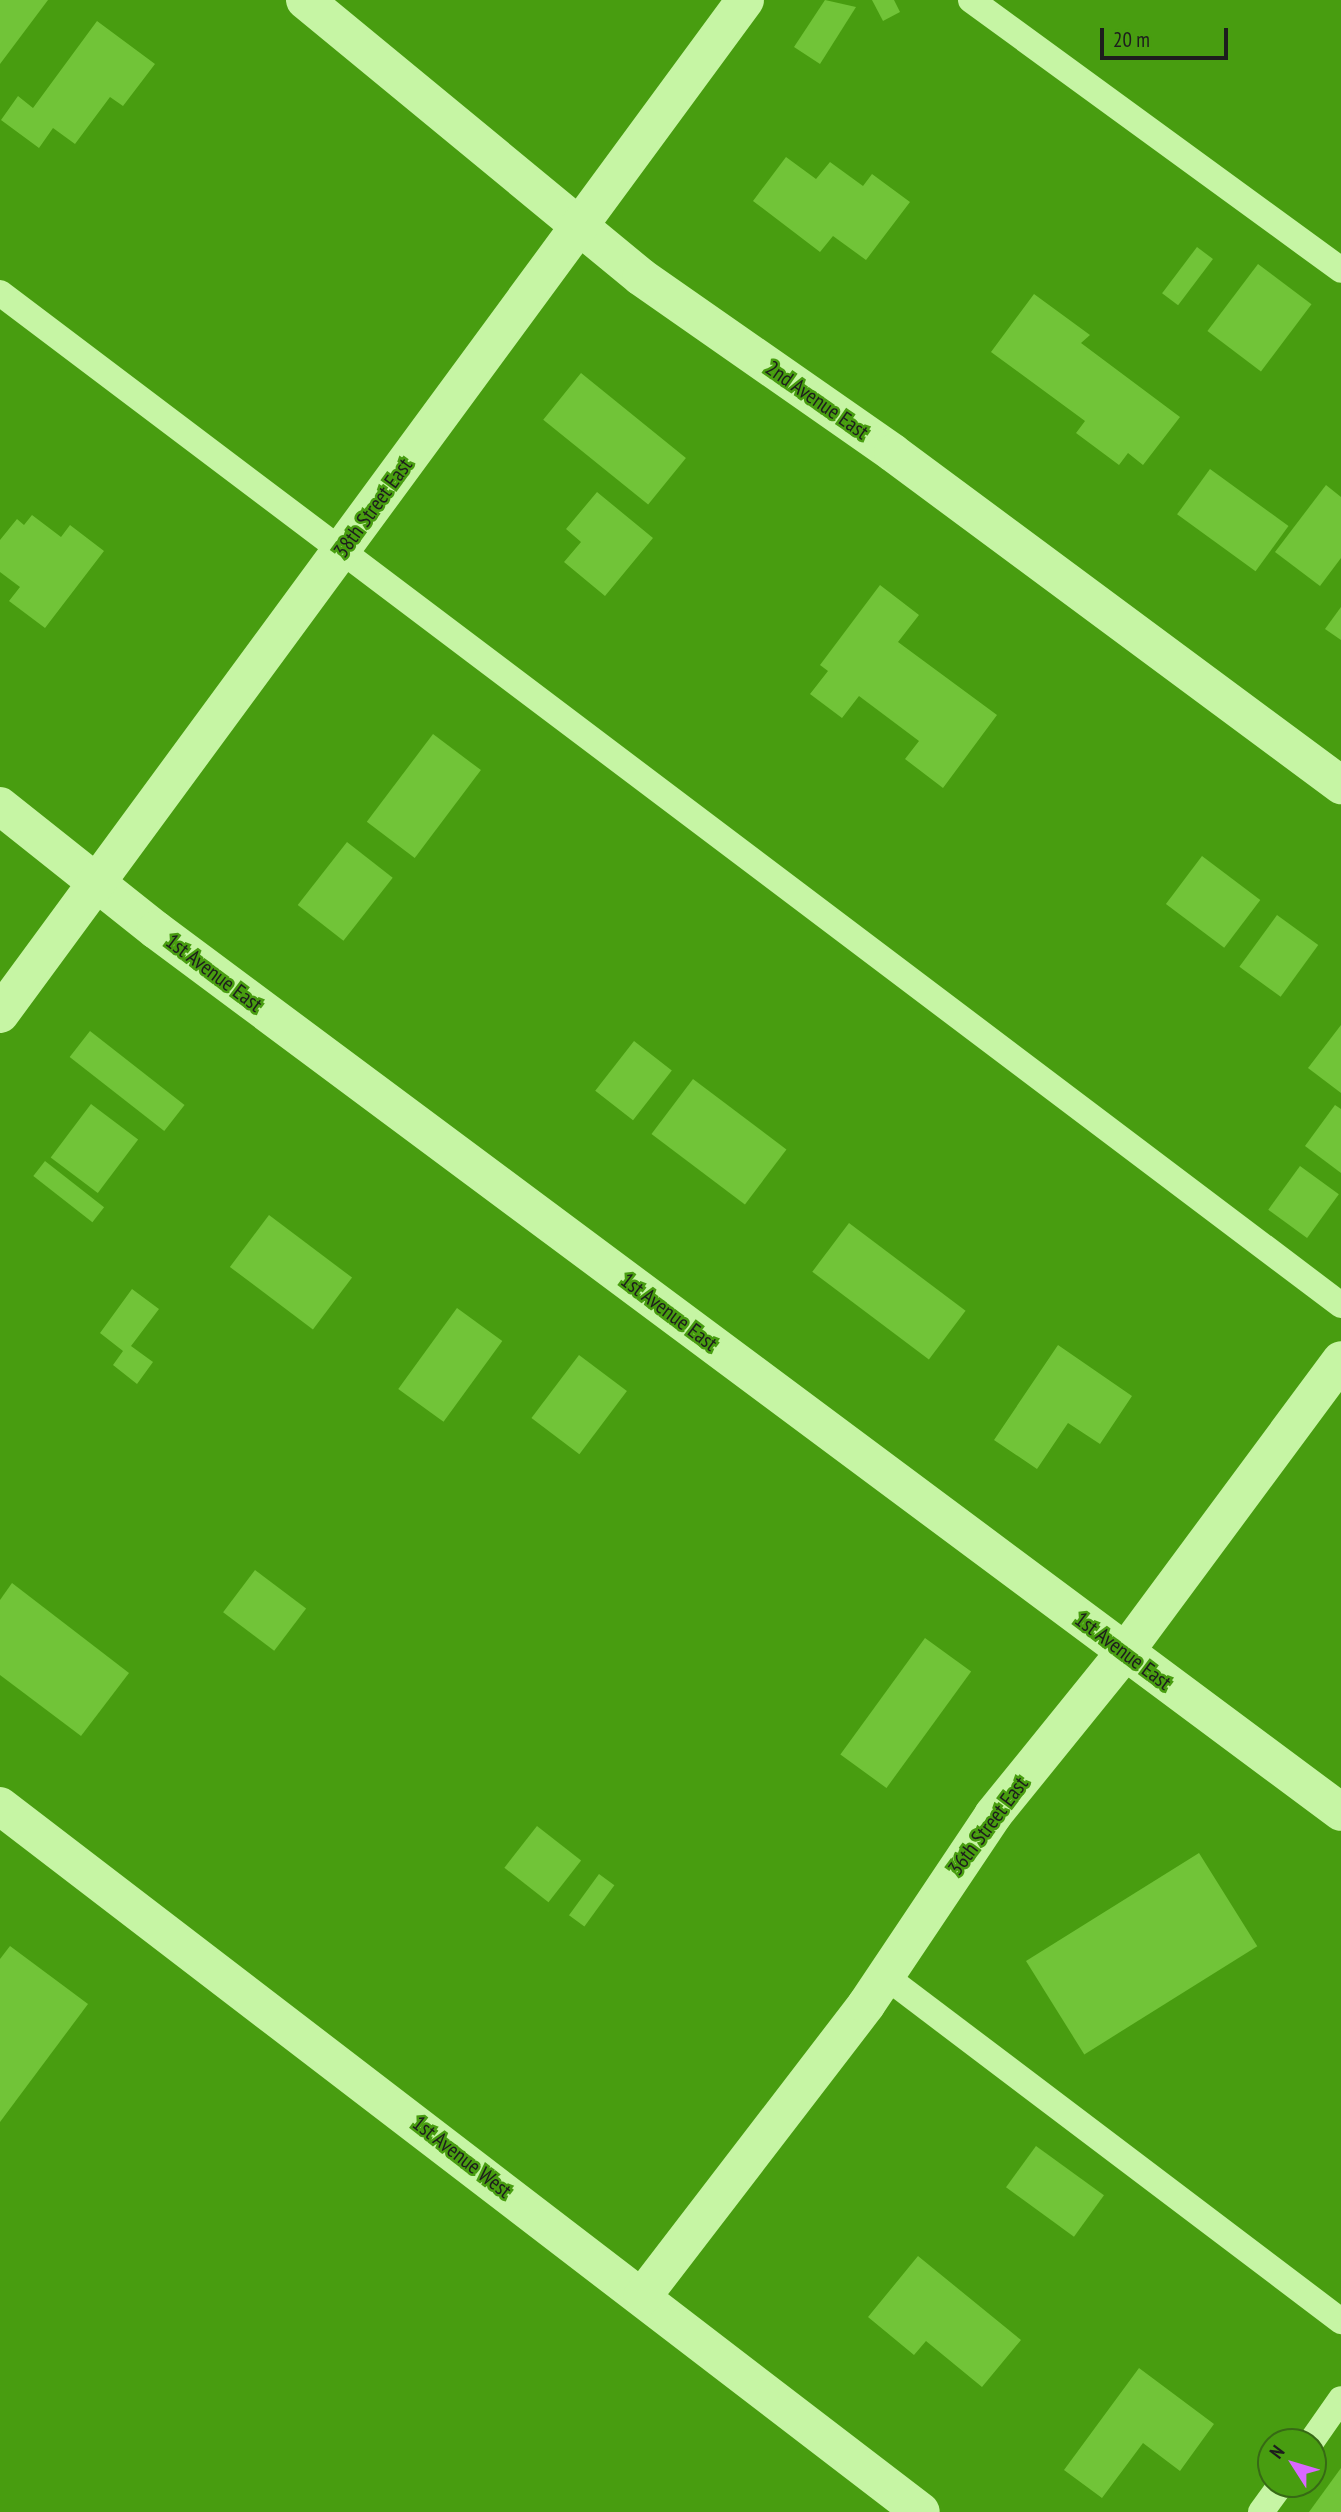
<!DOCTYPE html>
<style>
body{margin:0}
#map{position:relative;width:1341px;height:2512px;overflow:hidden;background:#489d10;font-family:"PT Sans Narrow",sans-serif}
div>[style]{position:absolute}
.building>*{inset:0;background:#71c438;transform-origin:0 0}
.service>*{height:26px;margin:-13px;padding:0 13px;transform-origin:13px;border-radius:13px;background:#c6f5a4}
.minor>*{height:38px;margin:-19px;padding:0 19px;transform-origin:19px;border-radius:19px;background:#c6f5a4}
span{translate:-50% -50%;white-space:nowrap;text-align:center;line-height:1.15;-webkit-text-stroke:5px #489d10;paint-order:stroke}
.street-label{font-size:21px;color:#1d1d1d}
.north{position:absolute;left:1257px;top:2428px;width:70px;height:70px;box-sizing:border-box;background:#489d10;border:2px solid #376a15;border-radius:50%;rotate:307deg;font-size:19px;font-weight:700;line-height:28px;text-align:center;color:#1d1d1d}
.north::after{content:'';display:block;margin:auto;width:24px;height:32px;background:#d968ff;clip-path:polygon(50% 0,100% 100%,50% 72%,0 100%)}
.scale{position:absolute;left:1100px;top:28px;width:128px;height:32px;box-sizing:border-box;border:4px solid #1d1d1d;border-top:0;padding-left:9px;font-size:21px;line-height:24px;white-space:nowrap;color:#1d1d1d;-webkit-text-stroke:5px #489d10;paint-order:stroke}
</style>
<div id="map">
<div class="building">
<i style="clip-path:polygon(0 0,48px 0,0 64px)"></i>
<i style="clip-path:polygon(825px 0,856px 7px,820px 64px,794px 47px)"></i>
<i style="clip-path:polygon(872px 0,894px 0,900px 12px,883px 21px)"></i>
<i style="clip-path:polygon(97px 21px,155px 64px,123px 106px,110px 97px,75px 144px,53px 128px,39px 148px,1px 120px,18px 96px,33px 108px)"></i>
<i style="clip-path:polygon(786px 157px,816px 179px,830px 162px,863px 186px,872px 174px,910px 202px,866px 260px,833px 236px,820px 252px,753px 201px)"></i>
<i style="left:1197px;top:247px;width:20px;height:58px;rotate:37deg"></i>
<i style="left:1258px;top:264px;width:67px;height:84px;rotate:37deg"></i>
<i style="clip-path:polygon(1034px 294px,1090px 335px,1081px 343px,1180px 417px,1143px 465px,1128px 453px,1119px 465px,1076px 433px,1085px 421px,991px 352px)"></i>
<i style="left:581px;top:373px;width:135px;height:60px;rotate:39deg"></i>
<i style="left:1210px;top:469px;width:97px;height:56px;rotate:36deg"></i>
<i style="clip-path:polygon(1326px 485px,1341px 497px,1341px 558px,1320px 586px,1275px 552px)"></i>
<i style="clip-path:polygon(597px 492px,653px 538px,605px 596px,564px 562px,581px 542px,566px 529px)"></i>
<i style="clip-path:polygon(32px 515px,61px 537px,70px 525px,104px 551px,45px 628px,9px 601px,20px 587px,0 572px,0 540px,17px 519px,24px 525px)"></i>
<i style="clip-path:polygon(880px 585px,919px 615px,898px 642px,997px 715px,943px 788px,905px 759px,919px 741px,859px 696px,842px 718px,810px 694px,828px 671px,820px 665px)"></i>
<i style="clip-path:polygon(1341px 607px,1341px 640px,1325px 629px)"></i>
<i style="left:433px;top:734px;width:60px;height:110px;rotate:37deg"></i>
<i style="left:347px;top:842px;width:58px;height:80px;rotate:38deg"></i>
<i style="left:1202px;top:856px;width:73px;height:60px;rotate:37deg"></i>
<i style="left:1277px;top:915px;width:51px;height:64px;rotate:36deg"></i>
<i style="clip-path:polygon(1341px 1025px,1341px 1093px,1308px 1068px)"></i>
<i style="left:90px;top:1031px;width:120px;height:33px;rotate:38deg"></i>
<i style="left:634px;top:1041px;width:48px;height:63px;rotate:38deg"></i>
<i style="left:693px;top:1079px;width:117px;height:69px;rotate:37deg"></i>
<i style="left:91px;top:1104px;width:59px;height:67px;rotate:37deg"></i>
<i style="clip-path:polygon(1335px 1105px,1341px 1109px,1341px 1173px,1305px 1146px)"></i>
<i style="left:45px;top:1161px;width:75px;height:19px;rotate:38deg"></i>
<i style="left:1300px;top:1166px;width:48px;height:54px;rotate:36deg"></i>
<i style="left:269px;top:1215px;width:104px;height:65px;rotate:37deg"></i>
<i style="left:849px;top:1223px;width:146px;height:61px;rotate:37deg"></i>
<i style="clip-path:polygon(132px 1289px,159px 1309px,131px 1346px,153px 1362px,137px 1384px,113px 1365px,123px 1351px,100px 1333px)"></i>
<i style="left:457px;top:1308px;width:56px;height:100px;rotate:36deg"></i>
<i style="clip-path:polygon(1058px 1345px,1132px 1396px,1100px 1444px,1068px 1423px,1037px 1469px,994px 1440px)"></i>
<i style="left:579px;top:1355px;width:60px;height:79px;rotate:37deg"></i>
<i style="left:255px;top:1570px;width:64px;height:53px;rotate:37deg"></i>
<i style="clip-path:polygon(12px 1583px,129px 1673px,81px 1736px,0 1675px,0 1600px)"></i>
<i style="left:925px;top:1638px;width:57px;height:144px;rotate:36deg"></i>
<i style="left:537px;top:1826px;width:56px;height:53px;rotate:38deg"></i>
<i style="left:1199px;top:1853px;width:110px;height:204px;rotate:58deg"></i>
<i style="left:599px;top:1874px;width:19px;height:51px;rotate:36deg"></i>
<i style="clip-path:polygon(10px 1946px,88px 2004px,0 2122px,0 1959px)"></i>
<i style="left:1036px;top:2146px;width:84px;height:51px;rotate:36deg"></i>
<i style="clip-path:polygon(918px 2256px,1021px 2340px,982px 2387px,926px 2341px,914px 2355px,868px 2317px)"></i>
<i style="clip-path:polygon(1139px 2368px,1214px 2424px,1180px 2471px,1143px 2443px,1102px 2498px,1064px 2470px)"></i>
<i style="clip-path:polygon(1341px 2468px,1341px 2512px,1309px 2512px)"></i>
</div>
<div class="service">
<i style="left:971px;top:0;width:458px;rotate:36.1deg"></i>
<i style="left:0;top:293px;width:1680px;rotate:37.04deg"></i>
<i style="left:885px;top:1976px;width:572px;rotate:37.11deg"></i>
<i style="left:1311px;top:2442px;width:52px;rotate:-55.1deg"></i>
<i style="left:1261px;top:2512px;width:34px;rotate:-54deg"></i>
</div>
<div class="minor">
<i style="left:305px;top:0;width:435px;rotate:39.5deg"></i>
<i style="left:641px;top:277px;width:307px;rotate:34.9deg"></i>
<i style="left:893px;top:453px;width:558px;rotate:36.54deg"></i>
<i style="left:0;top:806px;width:199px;rotate:38.5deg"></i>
<i style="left:156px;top:930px;width:1477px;rotate:36.66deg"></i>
<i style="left:0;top:1014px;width:1258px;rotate:-53.69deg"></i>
<i style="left:0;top:1806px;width:1160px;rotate:37.47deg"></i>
<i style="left:642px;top:2297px;width:368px;rotate:-52.5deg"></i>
<i style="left:866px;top:2005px;width:229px;rotate:-56.2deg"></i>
<i style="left:993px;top:1815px;width:210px;rotate:-51deg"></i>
<i style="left:1125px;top:1652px;width:363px;rotate:-53.5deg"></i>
</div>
<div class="street-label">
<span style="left:817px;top:400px;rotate:35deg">2nd Avenue East</span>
<span style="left:373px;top:508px;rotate:-54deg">38th Street East</span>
<span style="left:214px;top:973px;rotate:37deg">1st Avenue East</span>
<span style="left:669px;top:1312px;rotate:37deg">1st Avenue East</span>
<span style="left:1123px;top:1651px;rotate:37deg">1st Avenue East</span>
<span style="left:988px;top:1826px;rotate:-53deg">36th Street East</span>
<span style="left:462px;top:2157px;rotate:38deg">1st Avenue West</span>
</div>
<div class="north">N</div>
<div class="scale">20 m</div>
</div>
